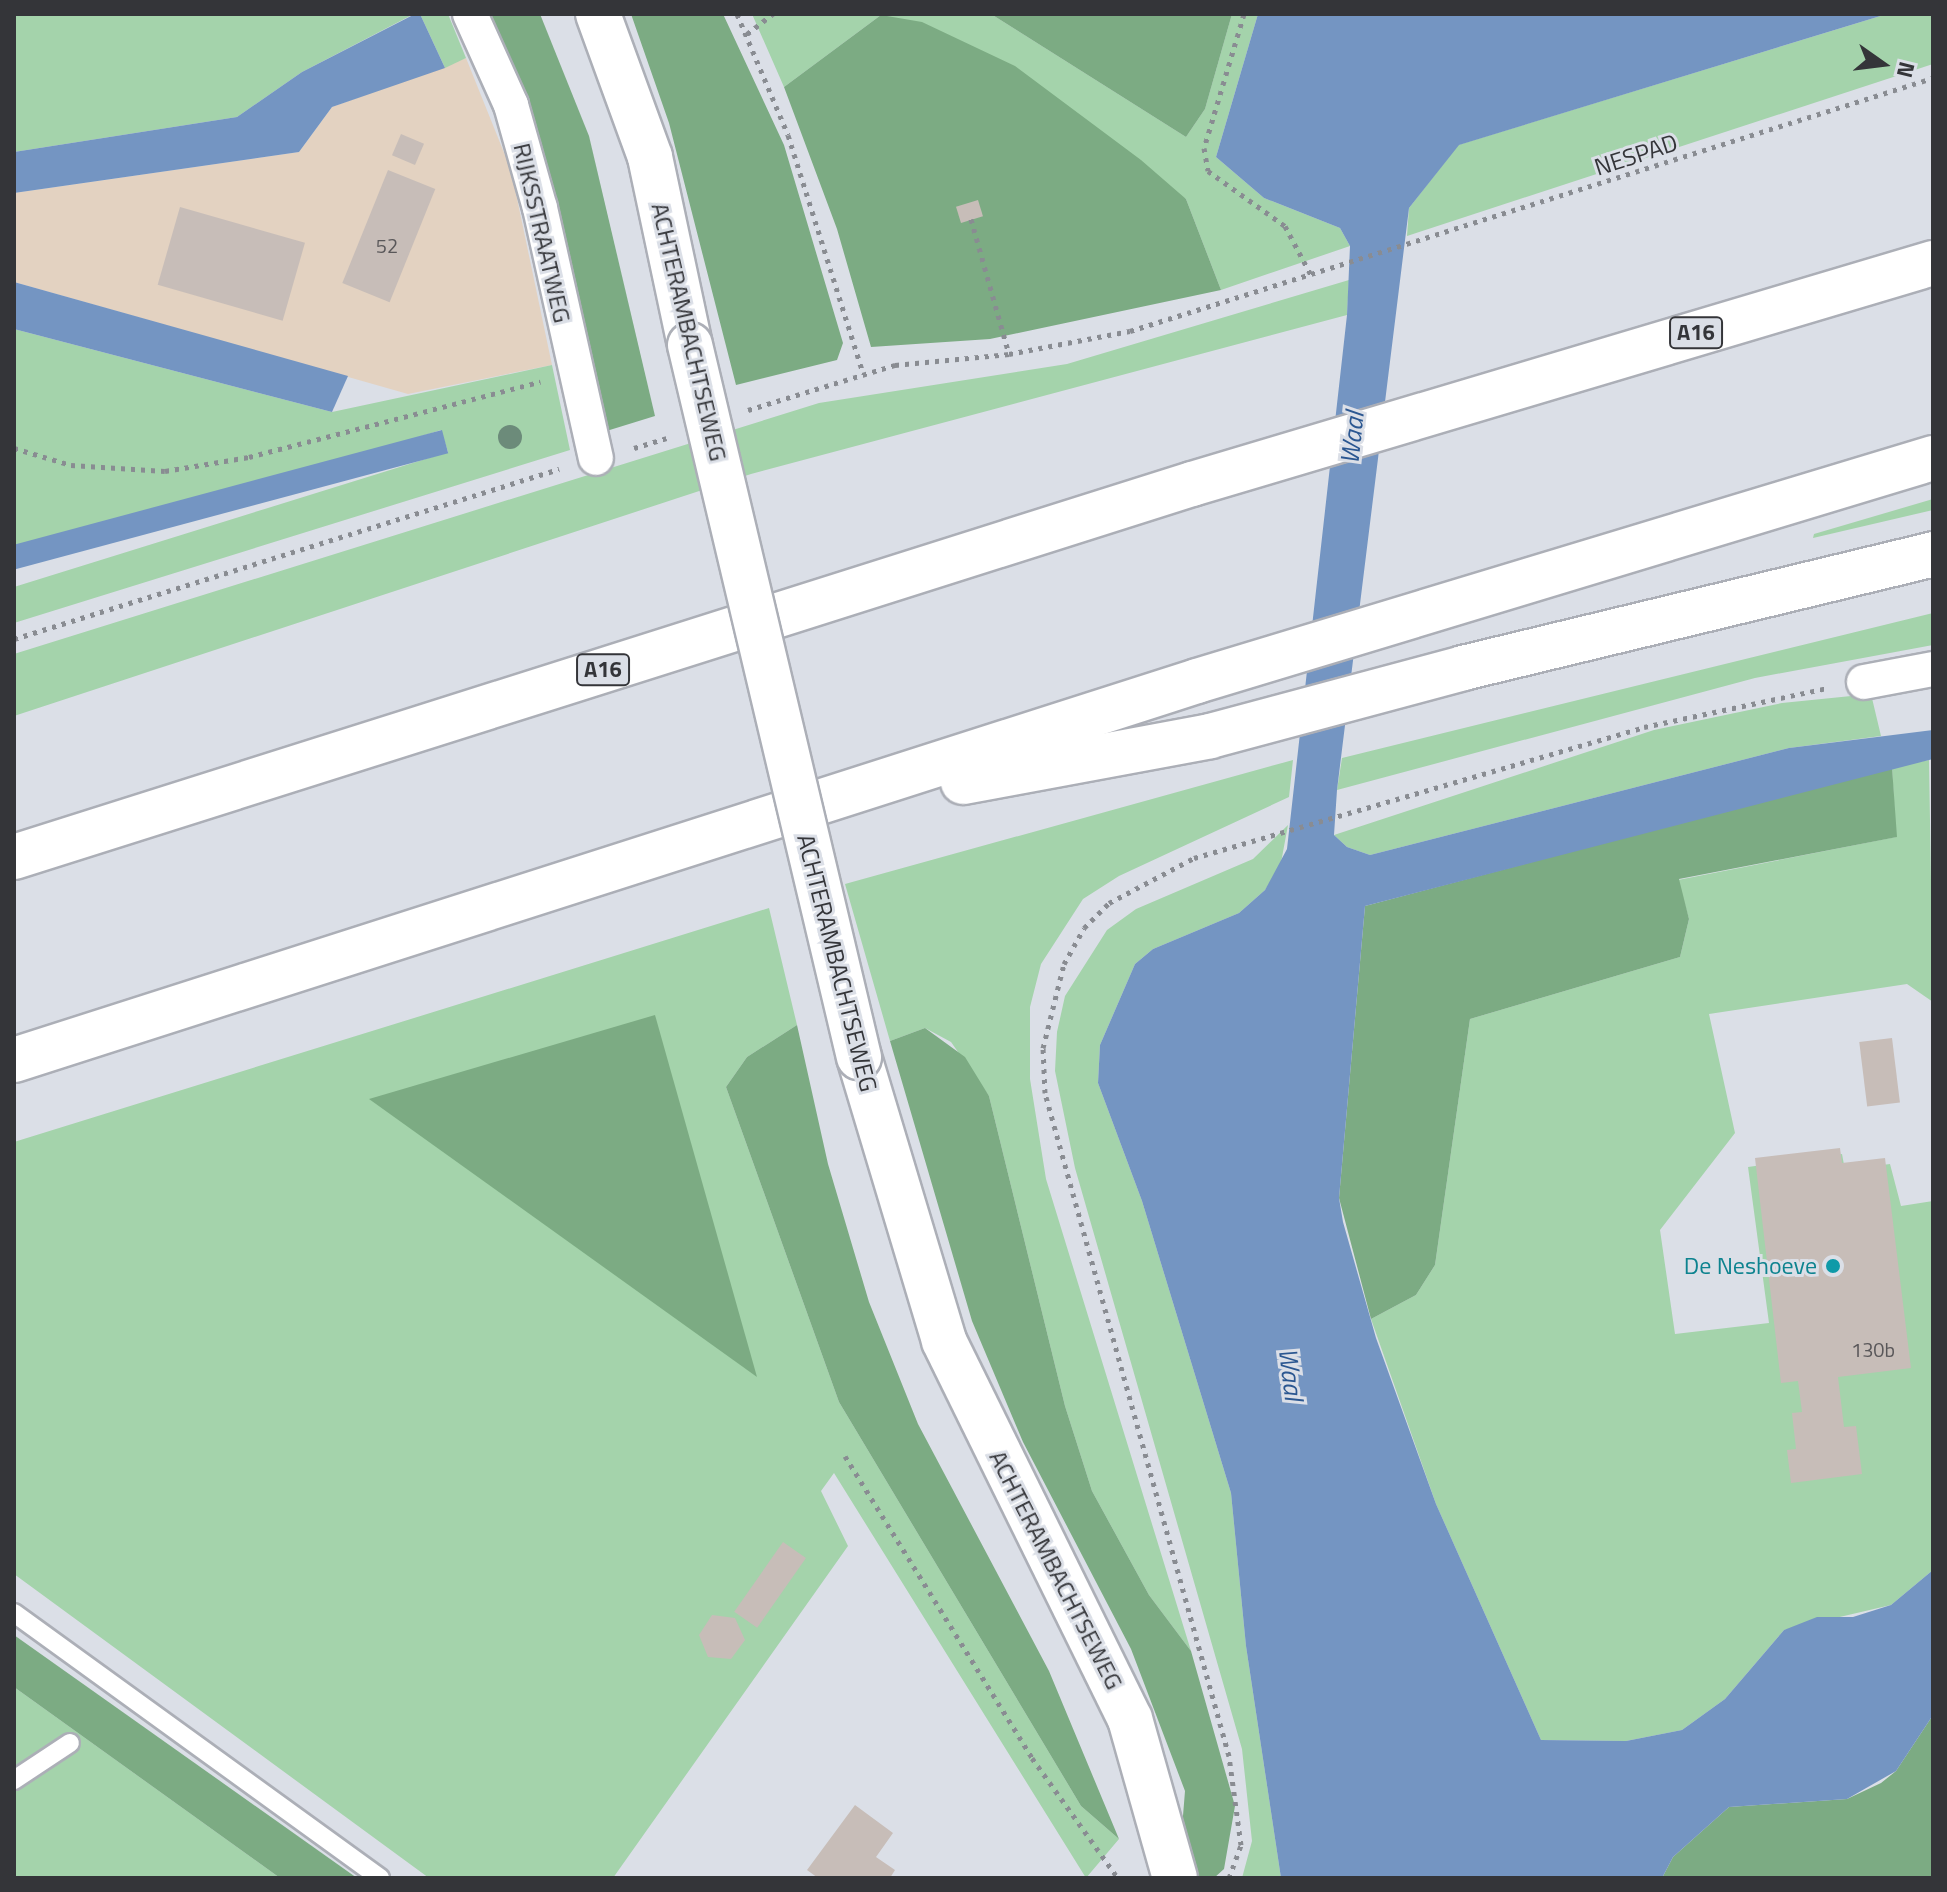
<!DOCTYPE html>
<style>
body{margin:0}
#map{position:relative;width:1947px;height:1892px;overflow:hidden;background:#dbdfe7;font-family:"Titillium Web",sans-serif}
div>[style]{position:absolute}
.commercial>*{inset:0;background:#e3d2c1}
.green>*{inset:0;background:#a4d3ab}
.forest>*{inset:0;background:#7cab83}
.water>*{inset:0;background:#7495c2;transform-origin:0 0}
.building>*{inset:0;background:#c7bdb8;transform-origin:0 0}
.path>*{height:5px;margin-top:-2.5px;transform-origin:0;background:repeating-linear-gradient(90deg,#898c92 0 4px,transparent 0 10px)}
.roads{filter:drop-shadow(2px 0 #acafb7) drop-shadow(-2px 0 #acafb7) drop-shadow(0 2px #acafb7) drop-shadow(0 -2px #acafb7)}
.lane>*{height:18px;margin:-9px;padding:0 9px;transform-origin:9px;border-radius:9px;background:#fff}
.street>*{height:34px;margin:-17px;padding:0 17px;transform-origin:17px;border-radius:17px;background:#fff}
.secondary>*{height:44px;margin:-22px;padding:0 22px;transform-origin:22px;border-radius:22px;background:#fff}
.highway>*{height:44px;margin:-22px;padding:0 22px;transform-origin:22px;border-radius:22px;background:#fff}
.bridges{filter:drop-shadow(2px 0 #acafb7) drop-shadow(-2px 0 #acafb7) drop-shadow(0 2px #acafb7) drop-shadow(0 -2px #acafb7)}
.secondary-bridge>*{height:44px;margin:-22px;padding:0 22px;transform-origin:22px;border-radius:22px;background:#fff}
.trees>*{width:24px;height:24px;margin:-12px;border-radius:50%;background:#6c8b7a}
.dots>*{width:22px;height:22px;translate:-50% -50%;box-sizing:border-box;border:4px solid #dbdfe7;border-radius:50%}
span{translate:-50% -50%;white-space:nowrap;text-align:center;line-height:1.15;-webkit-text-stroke:6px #dbdfe7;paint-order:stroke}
.number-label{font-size:20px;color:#595759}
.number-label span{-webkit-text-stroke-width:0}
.shield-label span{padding:2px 6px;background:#dbdfe7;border:2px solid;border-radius:6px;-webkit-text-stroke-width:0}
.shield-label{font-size:22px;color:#343539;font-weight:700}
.street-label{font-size:24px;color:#343539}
.culture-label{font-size:24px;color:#0d838f}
.right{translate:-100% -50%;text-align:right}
.water-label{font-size:26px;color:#2b5791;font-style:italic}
.frame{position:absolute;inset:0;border:16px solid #343539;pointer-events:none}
.north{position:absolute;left:1843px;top:24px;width:80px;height:80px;-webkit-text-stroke:6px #dbdfe7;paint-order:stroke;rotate:104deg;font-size:22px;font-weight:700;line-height:32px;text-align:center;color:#343539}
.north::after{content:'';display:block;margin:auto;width:28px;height:36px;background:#343539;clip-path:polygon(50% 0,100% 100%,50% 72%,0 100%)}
</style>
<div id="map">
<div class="commercial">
<i style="clip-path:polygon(466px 58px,511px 170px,552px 365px,408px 394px,14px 282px,14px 193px,299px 152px,332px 107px)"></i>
</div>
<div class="green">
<i style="clip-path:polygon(14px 14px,409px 14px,410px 16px,302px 72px,237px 117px,14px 152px)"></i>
<i style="clip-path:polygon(420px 14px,448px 14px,466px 58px,445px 68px)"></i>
<i style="clip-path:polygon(752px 14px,991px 14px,1186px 137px,1205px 109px,1232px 14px,1258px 14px,1216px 157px,1264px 198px,1340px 228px,1350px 246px,1221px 290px,1186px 199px,881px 15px,784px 87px)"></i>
<i style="clip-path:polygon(1887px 14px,1933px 14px,1933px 64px,1407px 236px,1409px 208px,1458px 145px)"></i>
<i style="clip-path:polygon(1349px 280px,1347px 315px,751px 474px,14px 716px,14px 654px,819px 403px,1067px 364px)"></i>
<i style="clip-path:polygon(14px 329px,332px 412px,552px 365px,570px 450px,14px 623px,14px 587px,448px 452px,441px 430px,14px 563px)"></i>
<i style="clip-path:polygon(1933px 499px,1933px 510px,1813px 538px,1814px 534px)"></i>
<i style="clip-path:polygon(1933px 613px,1933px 645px,1755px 678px,1337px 790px,1342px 758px)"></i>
<i style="clip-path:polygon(1871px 694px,1881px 736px,1789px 748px,1370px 855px,1347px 847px,1334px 835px,1654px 730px,1782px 703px)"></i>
<i style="clip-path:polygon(1293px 760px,1289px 797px,1119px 876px,1083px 899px,1041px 964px,1030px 1007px,1030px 1079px,1046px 1179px,1191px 1651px,1149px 1595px,1092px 1491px,1065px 1406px,989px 1096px,951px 1042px,925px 1028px,890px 1041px,845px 884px)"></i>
<i style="clip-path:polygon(1929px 760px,1933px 1002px,1907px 984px,1709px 1014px,1735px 1133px,1660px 1230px,1675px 1334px,1769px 1323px,1748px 1167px,1842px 1154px,1845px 1170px,1890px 1164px,1901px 1206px,1933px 1201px,1933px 1570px,1891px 1605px,1784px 1630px,1725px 1699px,1682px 1730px,1626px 1741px,1541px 1740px,1436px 1504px,1371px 1319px,1416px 1295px,1435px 1265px,1470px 1019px,1680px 957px,1689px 919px,1678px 880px,1896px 837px,1892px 767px)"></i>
<i style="clip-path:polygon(1288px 825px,1280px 868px,1265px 890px,1239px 913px,1153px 949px,1135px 964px,1100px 1045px,1098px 1083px,1142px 1201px,1231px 1493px,1246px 1646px,1281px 1878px,1242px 1878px,1252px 1841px,1242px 1749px,1075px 1168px,1055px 1071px,1057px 1032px,1065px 996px,1107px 930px,1136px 909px,1253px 859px)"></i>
<i style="clip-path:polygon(769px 908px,797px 1025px,747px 1057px,726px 1087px,839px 1402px,1081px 1806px,1119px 1839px,1086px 1878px,834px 1473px,821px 1491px,848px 1546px,613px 1878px,429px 1878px,14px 1574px,14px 1142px)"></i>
<i style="clip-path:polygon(14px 1687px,280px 1878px,14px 1878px)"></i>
</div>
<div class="forest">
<i style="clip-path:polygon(478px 14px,540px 14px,589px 136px,655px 416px,600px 433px)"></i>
<i style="clip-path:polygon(631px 14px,723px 14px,784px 145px,843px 343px,837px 360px,736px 385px,669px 123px)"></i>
<i style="clip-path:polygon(991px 14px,1232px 14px,1205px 109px,1186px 137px)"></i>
<i style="clip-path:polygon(881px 15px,922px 22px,1015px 66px,1141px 160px,1186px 199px,1221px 290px,990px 339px,871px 347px,837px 229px,784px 87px)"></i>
<i style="clip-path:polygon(1892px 767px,1897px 837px,1679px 879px,1689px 919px,1680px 957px,1470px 1019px,1435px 1265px,1416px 1295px,1371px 1319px,1339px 1198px,1365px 906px)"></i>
<i style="clip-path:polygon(655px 1015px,757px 1377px,369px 1099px)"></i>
<i style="clip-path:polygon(797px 1025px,828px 1164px,869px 1302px,918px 1424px,1049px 1671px,1119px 1839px,1081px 1806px,839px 1402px,726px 1087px,747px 1057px)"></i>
<i style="clip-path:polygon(925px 1028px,965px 1057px,989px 1096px,1065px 1406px,1092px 1491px,1149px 1595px,1191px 1651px,1235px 1806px,1224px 1869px,1214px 1878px,1196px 1878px,1182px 1828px,1185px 1791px,1131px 1649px,1023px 1442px,972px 1321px,890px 1041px)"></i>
<i style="clip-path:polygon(14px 1635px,357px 1878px,280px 1878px,14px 1687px)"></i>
<i style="clip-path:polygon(1933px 1715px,1933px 1878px,1662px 1878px,1673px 1857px,1729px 1807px,1847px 1799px,1881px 1783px,1896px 1771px)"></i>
</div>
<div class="water">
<i style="clip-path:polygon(415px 14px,420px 14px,445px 68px,332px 107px,299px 152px,14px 193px,14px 152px,237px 117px,302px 72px)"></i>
<i style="clip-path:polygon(1258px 14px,1887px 14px,1459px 145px,1409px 208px,1337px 790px,1334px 835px,1347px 847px,1370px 855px,1789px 748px,1933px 730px,1933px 759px,1365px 906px,1339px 1198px,1343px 1222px,1376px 1338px,1436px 1504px,1541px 1740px,1626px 1741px,1682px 1730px,1725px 1699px,1784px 1630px,1817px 1617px,1853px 1617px,1891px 1605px,1933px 1570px,1933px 1715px,1896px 1771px,1847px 1799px,1729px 1807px,1673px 1857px,1662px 1878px,1281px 1878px,1246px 1646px,1231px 1493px,1142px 1201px,1098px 1083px,1100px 1045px,1135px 964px,1153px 949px,1239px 913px,1265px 890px,1287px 849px,1347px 315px,1350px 246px,1340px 228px,1264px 198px,1216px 157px)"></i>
<i style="clip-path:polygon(14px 282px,348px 376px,332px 412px,14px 329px)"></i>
<i style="left:442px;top:430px;width:24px;height:448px;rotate:75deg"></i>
</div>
<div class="building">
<i style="left:401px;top:134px;width:25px;height:23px;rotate:23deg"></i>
<i style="left:388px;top:170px;width:51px;height:122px;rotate:22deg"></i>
<i style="left:978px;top:200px;width:17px;height:23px;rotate:73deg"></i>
<i style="left:180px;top:207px;width:130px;height:81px;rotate:16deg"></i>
<i style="left:1892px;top:1038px;width:65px;height:33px;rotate:83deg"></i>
<i style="clip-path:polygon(1840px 1148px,1842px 1163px,1885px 1158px,1911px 1368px,1838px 1377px,1844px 1427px,1856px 1426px,1862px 1474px,1791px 1483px,1787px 1450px,1796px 1449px,1792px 1413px,1802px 1412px,1798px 1381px,1781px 1383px,1755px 1158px)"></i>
<i style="left:783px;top:1542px;width:28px;height:85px;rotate:35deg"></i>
<i style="clip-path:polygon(712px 1615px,735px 1618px,745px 1640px,731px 1659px,708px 1657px,699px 1635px)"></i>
<i style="clip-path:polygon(855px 1805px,893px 1833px,876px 1857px,895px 1870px,890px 1878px,818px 1878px,807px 1870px)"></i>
</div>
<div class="path">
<i style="left:737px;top:14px;width:131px;rotate:67.1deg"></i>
<i style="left:788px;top:135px;width:250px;rotate:72.5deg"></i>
<i style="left:1244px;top:14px;width:140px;rotate:106.6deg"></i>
<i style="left:1204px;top:148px;width:23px;rotate:80deg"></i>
<i style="left:1208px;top:171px;width:95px;rotate:35.5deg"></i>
<i style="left:1285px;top:226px;width:55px;rotate:62deg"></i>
<i style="left:747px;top:34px;width:33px;rotate:-38deg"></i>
<i style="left:971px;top:219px;width:140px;rotate:74.3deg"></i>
<i style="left:748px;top:410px;width:154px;rotate:-17deg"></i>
<i style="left:895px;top:365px;width:115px;rotate:-5.5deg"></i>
<i style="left:1009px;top:354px;width:123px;rotate:-10.8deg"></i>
<i style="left:1130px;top:331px;width:842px;rotate:-17.49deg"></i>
<i style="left:14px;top:448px;width:59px;rotate:16.6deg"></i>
<i style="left:71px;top:465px;width:94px;rotate:3.7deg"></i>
<i style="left:165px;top:471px;width:85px;rotate:-9.5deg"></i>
<i style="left:249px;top:457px;width:301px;rotate:-14.5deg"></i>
<i style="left:634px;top:448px;width:34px;rotate:-17deg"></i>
<i style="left:14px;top:639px;width:571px;rotate:-17.32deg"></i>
<i style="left:845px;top:1456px;width:355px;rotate:58.2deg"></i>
<i style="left:1032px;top:1758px;width:148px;rotate:54.4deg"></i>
<i style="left:1229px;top:1878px;width:35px;rotate:-70deg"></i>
<i style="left:1241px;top:1845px;width:90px;rotate:-97.7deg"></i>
<i style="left:1229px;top:1756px;width:688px;rotate:-105.51deg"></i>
<i style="left:1045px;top:1093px;width:45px;rotate:-92.5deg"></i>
<i style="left:1043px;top:1048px;width:87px;rotate:-76deg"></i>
<i style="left:1064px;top:964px;width:41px;rotate:-60.9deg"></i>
<i style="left:1084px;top:928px;width:35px;rotate:-45deg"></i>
<i style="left:1109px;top:903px;width:96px;rotate:-27.9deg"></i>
<i style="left:1194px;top:858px;width:469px;rotate:-16.2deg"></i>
<i style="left:1644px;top:727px;width:188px;rotate:-12deg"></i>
</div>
<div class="roads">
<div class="lane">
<i style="left:14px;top:1613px;width:452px;rotate:35.9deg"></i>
<i style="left:14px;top:1780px;width:67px;rotate:-33.5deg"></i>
</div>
<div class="street">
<i style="left:470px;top:14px;width:100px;rotate:65.7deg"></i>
<i style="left:511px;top:105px;width:107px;rotate:74.3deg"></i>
<i style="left:540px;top:208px;width:256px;rotate:77.4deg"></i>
<i style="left:1864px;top:682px;width:70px;rotate:-10.7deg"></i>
</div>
<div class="secondary">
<i style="left:598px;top:14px;width:152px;rotate:70deg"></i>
<i style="left:650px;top:157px;width:192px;rotate:78deg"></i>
<i style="left:859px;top:1057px;width:296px;rotate:73.3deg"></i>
<i style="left:944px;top:1341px;width:421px;rotate:63.8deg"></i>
<i style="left:1130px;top:1719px;width:165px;rotate:74.2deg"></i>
</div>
<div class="highway">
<i style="left:963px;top:782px;width:251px;rotate:-10.5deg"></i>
<i style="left:1210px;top:736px;width:262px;rotate:-15deg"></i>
<i style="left:1463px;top:668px;width:484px;rotate:-13.6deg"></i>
<i style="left:14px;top:857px;width:1236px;rotate:-17.57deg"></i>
<i style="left:1192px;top:484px;width:773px;rotate:-16.61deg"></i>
<i style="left:14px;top:1060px;width:1242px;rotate:-17.76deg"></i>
<i style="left:1197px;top:681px;width:769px;rotate:-16.86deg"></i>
</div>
</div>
<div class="bridges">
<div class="secondary-bridge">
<i style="left:690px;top:345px;width:732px;rotate:76.65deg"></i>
</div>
</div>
<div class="trees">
<i style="left:510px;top:437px"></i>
</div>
<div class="dots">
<i style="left:1833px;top:1266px;background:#0f9aa8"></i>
</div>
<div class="number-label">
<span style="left:387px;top:245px">52</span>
<span style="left:1873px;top:1349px">130b</span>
</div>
<div class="shield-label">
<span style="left:1696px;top:333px">A16</span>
<span style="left:603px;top:670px">A16</span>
</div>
<div class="street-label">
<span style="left:1636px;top:155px;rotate:-18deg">NESPAD</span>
<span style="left:542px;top:233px;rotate:77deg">RIJKSSTRAATWEG</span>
<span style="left:689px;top:332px;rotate:77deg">ACHTERAMBACHTSEWEG</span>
<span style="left:837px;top:963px;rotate:76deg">ACHTERAMBACHTSEWEG</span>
<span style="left:1056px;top:1570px;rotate:63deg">ACHTERAMBACHTSEWEG</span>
</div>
<div class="culture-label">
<span class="right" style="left:1817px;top:1266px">De Neshoeve</span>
</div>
<div class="water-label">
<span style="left:1352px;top:438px;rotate:-84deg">Waal</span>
<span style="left:1291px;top:1374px;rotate:83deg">Waal</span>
</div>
<div class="frame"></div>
<div class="north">N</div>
</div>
